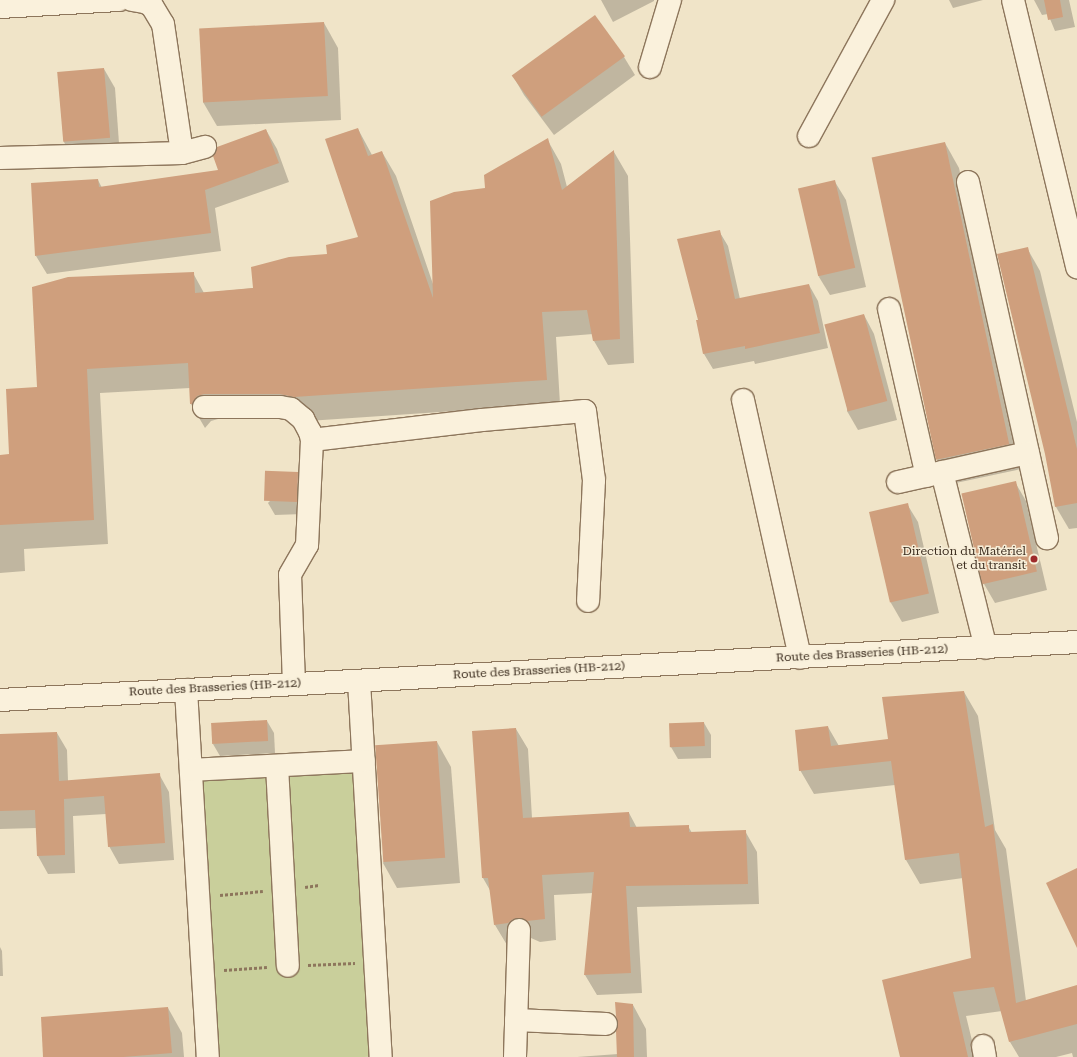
<!DOCTYPE html>
<meta charset="utf-8">
<style>
body{margin:0}
#map{position:relative;width:1077px;height:1057px;overflow:hidden;background:#f0e4c8;font-family:"Roboto Serif",serif}
div>[style]{position:absolute}
.green>*{inset:0;background:#c9cf9b;transform-origin:0 0}
.shadow>*{inset:0;background:#0003}
.building>*{inset:0;background:#cf9f7d;transform-origin:0 0}
.path>*{height:2.5px;margin-top:-1.25px;transform-origin:0;background:repeating-linear-gradient(90deg,#8d765c 0 3px,transparent 0 5px)}
.roads{filter:drop-shadow(1px 0 #8d765c) drop-shadow(-1px 0 #8d765c) drop-shadow(0 1px #8d765c) drop-shadow(0 -1px #8d765c)}
.minor>*{height:22px;margin:-11px;padding:0 11px;transform-origin:11px;border-radius:11px;background:#faf1dc}
.dots>*{width:11px;height:11px;translate:-50% -50%;box-sizing:border-box;border:2px solid #f7eed8;border-radius:50%}
span{translate:-50% -50%;white-space:nowrap;text-align:center;line-height:1.15;-webkit-text-stroke:3px #f7eed8;paint-order:stroke}
.poi-label{font-size:12px;color:#3d2e20}
.right{translate:-100% -50%;text-align:right}
.street-label{font-size:12px;color:#3d2e20}
</style>
<div id="map">
<div class="green">
<i style="left:357px;top:770px;width:287px;height:157px;rotate:87deg"></i>
</div>
<div class="shadow">
<i style="clip-path:polygon(601px 0,654px 0,654px 1px,613px 22px)"></i>
<i style="clip-path:polygon(949px 0,983px 0,953px 8px)"></i>
<i style="clip-path:polygon(1034px 0,1069px 0,1075px 27px,1055px 31px,1048px 14px,1042px 15px)"></i>
<i style="clip-path:polygon(594px 17px,624px 57px,635px 75px,554px 135px,524px 95px,513px 76px)"></i>
<i style="clip-path:polygon(324px 23px,338px 48px,341px 120px,217px 126px,203px 102px)"></i>
<i style="clip-path:polygon(104px 69px,115px 88px,120px 157px,74px 161px,64px 142px,58px 73px)"></i>
<i style="clip-path:polygon(358px 129px,372px 155px,382px 152px,396px 176px,433px 284px,486px 189px,547px 139px,561px 164px,567px 187px,614px 152px,628px 176px,634px 363px,608px 365px,594px 341px,593px 334px,556px 337px,560px 404px,308px 421px,295px 419px,218px 419px,211px 421px,205px 428px,191px 404px,190px 388px,100px 393px,108px 544px,24px 549px,25px 571px,0 573px,0 456px,10px 455px,38px 388px,193px 273px,204px 293px,254px 288px,328px 255px,359px 237px)"></i>
<i style="clip-path:polygon(266px 130px,277px 149px,289px 182px,215px 208px,221px 251px,47px 274px,36px 256px,98px 180px,102px 188px,220px 171px)"></i>
<i style="clip-path:polygon(945px 143px,959px 168px,1021px 469px,951px 484px,937px 459px)"></i>
<i style="clip-path:polygon(835px 182px,846px 200px,866px 287px,830px 295px,819px 277px)"></i>
<i style="clip-path:polygon(719px 231px,728px 246px,740px 299px,809px 285px,818px 301px,828px 348px,755px 364px,754px 361px,713px 369px,704px 354px,697px 321px,699px 321px)"></i>
<i style="clip-path:polygon(1027px 248px,1040px 271px,1077px 422px,1077px 528px,1069px 529px,1056px 507px)"></i>
<i style="clip-path:polygon(864px 315px,874px 334px,897px 420px,858px 430px,847px 411px)"></i>
<i style="clip-path:polygon(297px 473px,305px 485px,303px 514px,275px 515px,268px 503px)"></i>
<i style="clip-path:polygon(1015px 482px,1026px 501px,1047px 590px,995px 603px,984px 584px)"></i>
<i style="clip-path:polygon(907px 504px,918px 522px,939px 613px,902px 622px,891px 603px,870px 513px)"></i>
<i style="clip-path:polygon(964px 692px,978px 716px,995px 830px,1006px 849px,1026px 1001px,1077px 986px,1077px 1057px,1073px 1057px,1072px 1053px,1056px 1057px,1019px 1057px,1010px 1042px,1002px 1011px,966px 1016px,976px 1057px,901px 1057px,973px 959px,963px 878px,920px 884px,906px 860px,895px 785px,814px 794px,800px 770px,828px 727px,839px 746px,889px 740px)"></i>
<i style="clip-path:polygon(267px 721px,274px 733px,275px 753px,220px 756px,213px 744px)"></i>
<i style="clip-path:polygon(704px 723px,711px 735px,711px 758px,678px 759px,671px 747px)"></i>
<i style="clip-path:polygon(516px 729px,528px 749px,532px 818px,629px 813px,637px 828px,688px 826px,692px 833px,745px 831px,757px 852px,759px 904px,637px 907px,642px 993px,597px 995px,585px 975px,593px 893px,554px 895px,556px 940px,540px 942px,531px 938px,525px 940px,520px 944px,507px 945px,495px 925px,491px 892px,483px 878px)"></i>
<i style="clip-path:polygon(57px 733px,67px 750px,68px 781px,159px 774px,169px 792px,174px 860px,119px 864px,109px 846px,106px 814px,73px 816px,75px 873px,48px 874px,38px 856px,37px 828px,0 829px,0 735px)"></i>
<i style="clip-path:polygon(437px 742px,451px 767px,460px 883px,397px 888px,383px 863px)"></i>
<i style="clip-path:polygon(0 947px,2px 951px,3px 976px,0 976px)"></i>
<i style="clip-path:polygon(633px 1005px,646px 1029px,647px 1057px,577px 1057px,618px 1054px)"></i>
<i style="clip-path:polygon(168px 1008px,182px 1033px,184px 1057px,44px 1057px)"></i>
</div>
<div class="building">
<i style="clip-path:polygon(1044px 0,1060px 0,1063px 17px,1048px 20px)"></i>
<i style="left:595px;top:15px;width:51px;height:103px;rotate:54deg"></i>
<i style="left:324px;top:22px;width:74px;height:125px;rotate:87deg"></i>
<i style="left:104px;top:68px;width:70px;height:47px;rotate:85deg"></i>
<i style="clip-path:polygon(358px 128px,368px 156px,382px 151px,433px 298px,430px 201px,454px 192px,485px 188px,484px 175px,548px 138px,562px 190px,614px 150px,620px 339px,593px 341px,587px 310px,542px 312px,547px 380px,294px 397px,280px 394px,204px 394px,197px 396px,192px 404px,190px 404px,188px 363px,87px 369px,94px 520px,0 525px,0 455px,9px 454px,6px 389px,37px 387px,32px 287px,68px 277px,194px 272px,195px 293px,253px 288px,251px 267px,289px 257px,327px 254px,326px 245px,358px 237px,325px 139px)"></i>
<i style="clip-path:polygon(266px 129px,279px 163px,205px 190px,211px 233px,35px 256px,31px 183px,98px 179px,99px 187px,218px 170px,213px 156px,217px 147px)"></i>
<i style="left:945px;top:142px;width:309px;height:75px;rotate:78deg"></i>
<i style="left:835px;top:180px;width:90px;height:38px;rotate:77deg"></i>
<i style="clip-path:polygon(720px 230px,735px 299px,809px 284px,820px 333px,745px 349px,745px 346px,703px 354px,696px 320px,698px 320px,677px 239px)"></i>
<i style="clip-path:polygon(1028px 247px,1077px 449px,1077px 503px,1055px 507px,1045px 454px,997px 254px)"></i>
<i style="left:864px;top:314px;width:90px;height:41px;rotate:75deg"></i>
<i style="left:298px;top:472px;width:30px;height:33px;rotate:92deg"></i>
<i style="left:1016px;top:481px;width:93px;height:56px;rotate:77deg"></i>
<i style="left:908px;top:503px;width:93px;height:40px;rotate:77deg"></i>
<i style="clip-path:polygon(964px 691px,985px 827px,993px 824px,1016px 1003px,1077px 985px,1077px 1024px,1009px 1042px,994px 987px,953px 992px,968px 1057px,900px 1057px,882px 980px,971px 958px,959px 853px,905px 860px,891px 761px,799px 771px,795px 730px,828px 726px,831px 746px,888px 739px,882px 697px)"></i>
<i style="left:267px;top:720px;width:21px;height:56px;rotate:87deg"></i>
<i style="left:704px;top:722px;width:24px;height:35px;rotate:88deg"></i>
<i style="clip-path:polygon(516px 728px,523px 818px,629px 812px,630px 827px,689px 825px,689px 832px,746px 830px,748px 884px,626px 886px,631px 973px,584px 975px,594px 872px,542px 875px,545px 919px,527px 921px,519px 918px,513px 919px,508px 923px,494px 925px,488px 878px,482px 878px,472px 731px)"></i>
<i style="clip-path:polygon(57px 732px,59px 781px,160px 773px,165px 843px,108px 847px,104px 796px,64px 799px,65px 855px,37px 856px,35px 810px,0 811px,0 734px)"></i>
<i style="left:437px;top:741px;width:117px;height:62px;rotate:86deg"></i>
<i style="clip-path:polygon(1077px 868px,1077px 948px,1046px 883px)"></i>
<i style="clip-path:polygon(615px 1002px,633px 1004px,634px 1057px,617px 1057px,616px 1031px,618px 1024px,616px 1016px)"></i>
<i style="clip-path:polygon(168px 1007px,172px 1053px,123px 1057px,43px 1057px,41px 1017px)"></i>
</div>
<div class="path">
<i style="left:305px;top:887px;width:14px;rotate:-8deg"></i>
<i style="left:220px;top:895px;width:43px;rotate:-5.3deg"></i>
<i style="left:308px;top:965px;width:47px;rotate:-2.4deg"></i>
<i style="left:224px;top:970px;width:43px;rotate:-4deg"></i>
</div>
<div class="roads">
<div class="minor">
<i style="left:132px;top:0;width:13px;rotate:9deg"></i>
<i style="left:145px;top:2px;width:8px;rotate:30deg"></i>
<i style="left:152px;top:6px;width:21px;rotate:59deg"></i>
<i style="left:163px;top:24px;width:130px;rotate:81.6deg"></i>
<i style="left:1013px;top:0;width:275px;rotate:76.5deg"></i>
<i style="left:0;top:7px;width:119px;rotate:-3.4deg"></i>
<i style="left:650px;top:67px;width:70px;rotate:-73.4deg"></i>
<i style="left:809px;top:136px;width:155px;rotate:-61.4deg"></i>
<i style="left:0;top:158px;width:182px;rotate:-1.6deg"></i>
<i style="left:182px;top:153px;width:24px;rotate:-15deg"></i>
<i style="left:968px;top:182px;width:365px;rotate:77.5deg"></i>
<i style="left:889px;top:309px;width:171px;rotate:77.2deg"></i>
<i style="left:743px;top:400px;width:264px;rotate:77.5deg"></i>
<i style="left:204px;top:407px;width:76px"></i>
<i style="left:280px;top:407px;width:11px;rotate:10deg"></i>
<i style="left:291px;top:409px;width:16px;rotate:40deg"></i>
<i style="left:303px;top:419px;width:15px;rotate:62deg"></i>
<i style="left:310px;top:432px;width:8px;rotate:76deg"></i>
<i style="left:312px;top:440px;width:105px;rotate:92.7deg"></i>
<i style="left:307px;top:545px;width:34px;rotate:120deg"></i>
<i style="left:290px;top:575px;width:109px;rotate:87.9deg"></i>
<i style="left:312px;top:440px;width:171px;rotate:-6.7deg"></i>
<i style="left:482px;top:420px;width:103px;rotate:-5deg"></i>
<i style="left:585px;top:411px;width:70px;rotate:82.6deg"></i>
<i style="left:594px;top:480px;width:121px;rotate:92.8deg"></i>
<i style="left:942px;top:472px;width:181px;rotate:76deg"></i>
<i style="left:898px;top:482px;width:133px;rotate:-12.6deg"></i>
<i style="left:359px;top:681px;width:377px;rotate:86.7deg"></i>
<i style="left:186px;top:690px;width:368px;rotate:86.6deg"></i>
<i style="left:0;top:700px;width:1079px;rotate:-3.08deg"></i>
<i style="left:277px;top:766px;width:200px;rotate:86.9deg"></i>
<i style="left:191px;top:770px;width:173px;rotate:-3deg"></i>
<i style="left:516px;top:1020px;width:90px;rotate:2.5deg"></i>
<i style="left:983px;top:1046px;width:11px;rotate:80deg"></i>
<i style="left:515px;top:1057px;width:127px;rotate:-88.2deg"></i>
</div>
</div>
<div class="dots">
<i style="left:1034px;top:559px;background:#9e2a2b"></i>
</div>
<div class="poi-label">
<span class="right" style="left:1026px;top:559px">Direction du Matériel<br>et du transit</span>
</div>
<div class="street-label">
<span style="left:862px;top:654px;rotate:-3deg">Route des Brasseries (HB-212)</span>
<span style="left:539px;top:671px;rotate:-3deg">Route des Brasseries (HB-212)</span>
<span style="left:215px;top:688px;rotate:-3deg">Route des Brasseries (HB-212)</span>
</div>
</div>
